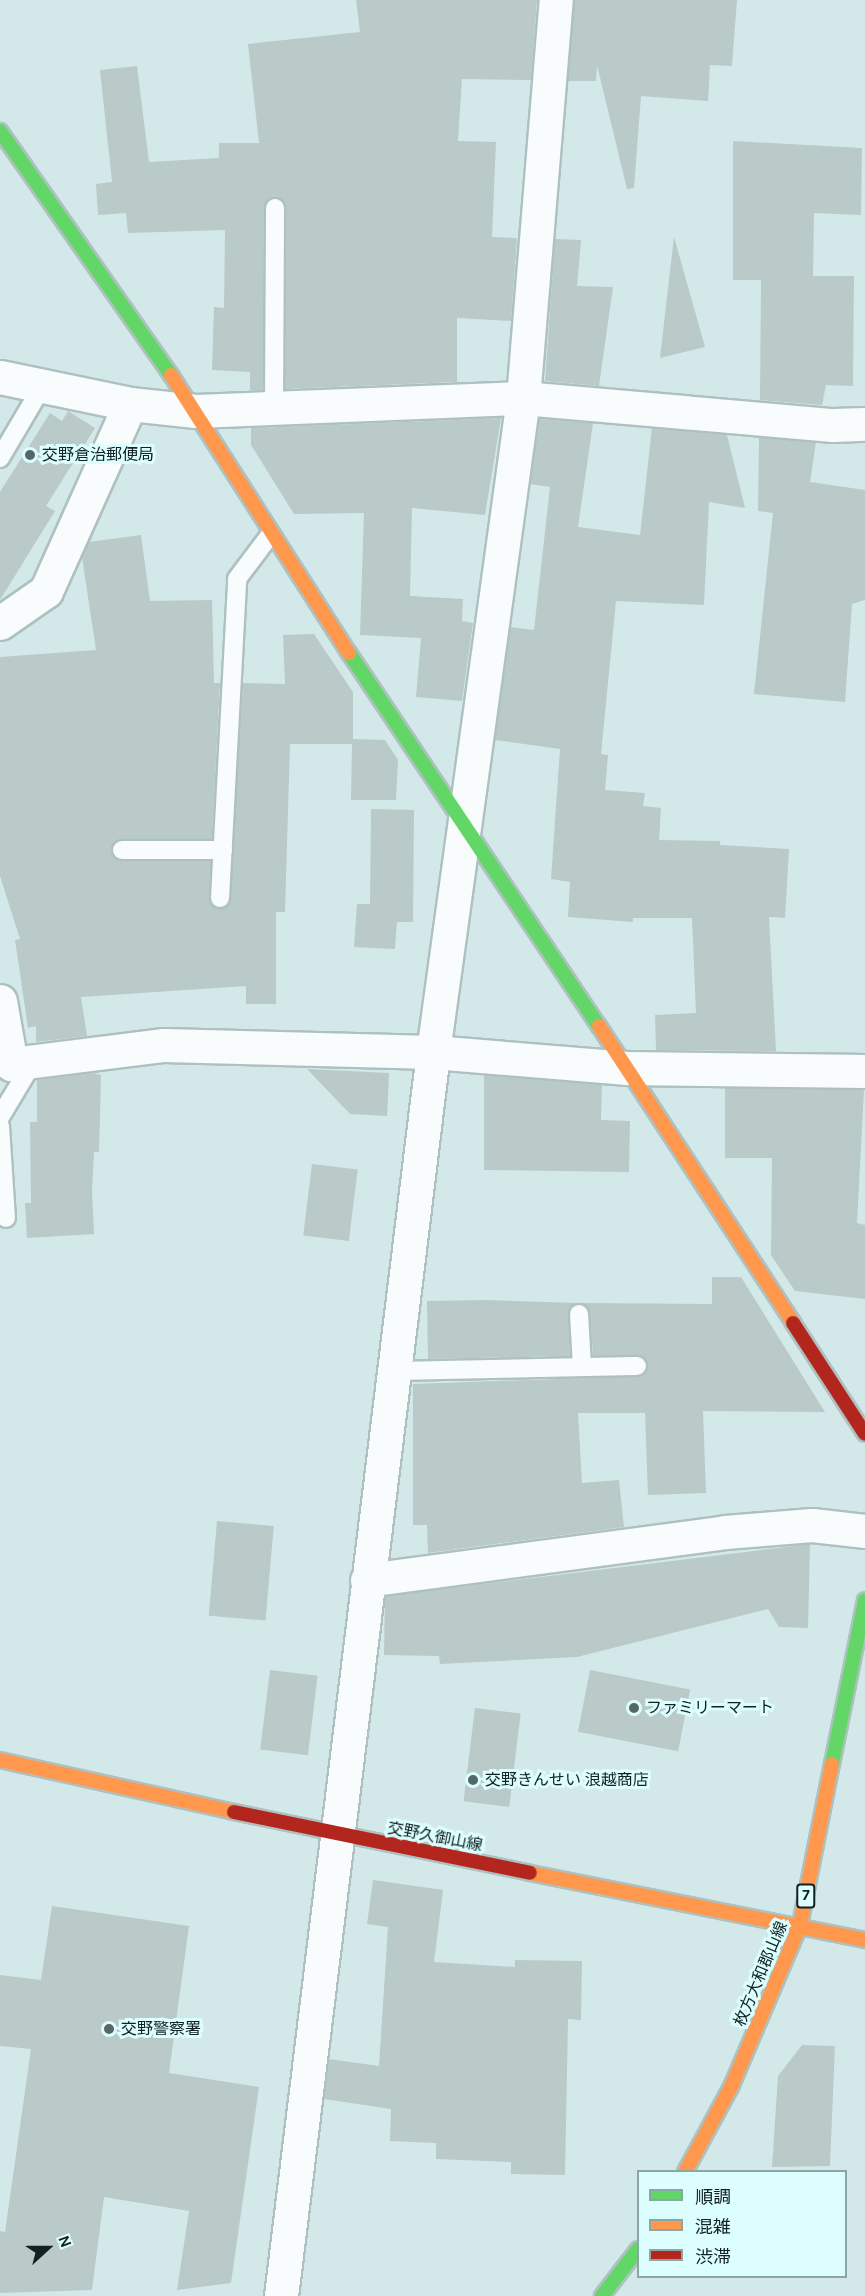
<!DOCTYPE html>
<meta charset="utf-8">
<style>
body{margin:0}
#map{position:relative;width:865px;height:2296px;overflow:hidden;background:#d3e9e9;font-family:Karla,"Noto Sans JP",sans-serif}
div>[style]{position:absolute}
.building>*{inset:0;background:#b9cac8;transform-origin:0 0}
.roads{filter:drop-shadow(2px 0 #afc0c0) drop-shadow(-2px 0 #afc0c0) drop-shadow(0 2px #afc0c0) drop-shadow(0 -2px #afc0c0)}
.lane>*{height:18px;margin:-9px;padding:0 9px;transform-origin:9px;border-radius:9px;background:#f8fcfc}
.street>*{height:33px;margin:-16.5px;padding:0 16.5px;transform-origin:16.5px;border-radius:16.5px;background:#f8fcfc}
.fast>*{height:14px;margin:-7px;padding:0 7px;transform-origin:7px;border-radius:7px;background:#63d668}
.slow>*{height:14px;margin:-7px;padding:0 7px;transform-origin:7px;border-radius:7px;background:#ff974d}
.jam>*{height:14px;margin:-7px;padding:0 7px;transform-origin:7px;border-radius:7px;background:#b3261e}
.dots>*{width:16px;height:16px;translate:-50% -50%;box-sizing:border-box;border:3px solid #ddfefe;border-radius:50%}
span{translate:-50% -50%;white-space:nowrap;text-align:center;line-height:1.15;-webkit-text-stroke:6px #ddfefe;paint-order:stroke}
.shield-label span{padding:2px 4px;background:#ddfefe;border:2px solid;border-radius:4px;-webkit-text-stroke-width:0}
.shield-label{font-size:15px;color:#122121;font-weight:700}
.poi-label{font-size:16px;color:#122121}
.left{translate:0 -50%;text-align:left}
.street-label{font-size:16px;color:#122121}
.legend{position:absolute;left:637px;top:2170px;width:210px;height:108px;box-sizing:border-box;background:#ddfefe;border:2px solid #8ca6a6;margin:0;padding:8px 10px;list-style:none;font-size:18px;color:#122121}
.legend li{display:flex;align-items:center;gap:12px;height:30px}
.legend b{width:30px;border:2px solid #8ca6a6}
.north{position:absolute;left:18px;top:2218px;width:60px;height:60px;-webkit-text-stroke:4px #ddfefe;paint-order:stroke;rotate:69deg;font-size:16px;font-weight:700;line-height:24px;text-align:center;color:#122121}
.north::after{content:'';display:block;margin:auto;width:21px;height:27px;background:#122121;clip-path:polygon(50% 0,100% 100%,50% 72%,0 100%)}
</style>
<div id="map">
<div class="building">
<i style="clip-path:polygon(356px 0,537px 0,531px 80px,462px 79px,458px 141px,496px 142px,492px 237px,517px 238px,511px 321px,457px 318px,457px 382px,285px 389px,286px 208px,281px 199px,270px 198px,264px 208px,263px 390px,250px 390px,250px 372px,212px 370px,214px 307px,224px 308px,225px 230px,128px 233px,126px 213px,98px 215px,96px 184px,112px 182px,100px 70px,137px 66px,149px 162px,219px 158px,219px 143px,259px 143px,248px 44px,360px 32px)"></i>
<i style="clip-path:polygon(574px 0,737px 0,732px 66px,710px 65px,708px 101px,641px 96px,634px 188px,627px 189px,597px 65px,596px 81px,568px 81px)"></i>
<i style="clip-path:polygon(733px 141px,862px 148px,861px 215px,814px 213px,813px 276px,854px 276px,853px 386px,826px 385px,822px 405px,760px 400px,761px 280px,733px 280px)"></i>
<i style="clip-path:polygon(674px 237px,705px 347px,660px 358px)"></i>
<i style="clip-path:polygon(555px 239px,581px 240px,577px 286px,613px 287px,599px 386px,545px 381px)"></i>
<i style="clip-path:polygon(68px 411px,95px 428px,46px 506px,55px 511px,0 600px,0 492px,50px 413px,62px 421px)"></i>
<i style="clip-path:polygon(501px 418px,485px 515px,412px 508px,410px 596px,463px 599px,462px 621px,473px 623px,462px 701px,416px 697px,421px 638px,360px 635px,364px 513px,294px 514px,251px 445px,251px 428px)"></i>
<i style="clip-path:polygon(539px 419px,593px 423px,578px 527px,640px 535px,652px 428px,727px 435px,745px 508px,709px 502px,704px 605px,616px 601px,601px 754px,608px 755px,605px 790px,645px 793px,643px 806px,661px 808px,659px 840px,720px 841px,720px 845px,789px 849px,785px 918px,769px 917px,776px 1051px,656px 1050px,655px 1015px,696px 1013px,692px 918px,633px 918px,633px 922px,568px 917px,570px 882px,551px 879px,560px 749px,495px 740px,510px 627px,534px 630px,550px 487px,530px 484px)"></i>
<i style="clip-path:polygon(759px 437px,816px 442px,810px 482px,865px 490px,865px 600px,852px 604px,845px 702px,754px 694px,773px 513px,758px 511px)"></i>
<i style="clip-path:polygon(141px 535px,150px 601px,212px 600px,214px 683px,220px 683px,212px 839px,121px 839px,112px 845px,113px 856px,122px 861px,211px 861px,210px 903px,219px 909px,229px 905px,243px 683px,285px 684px,283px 635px,314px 634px,353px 692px,353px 739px,385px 740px,398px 760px,396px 800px,351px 800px,352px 744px,290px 744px,285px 912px,276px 912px,276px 1004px,246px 1004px,246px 986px,81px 997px,87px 1036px,36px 1042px,36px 1026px,28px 1028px,15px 940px,20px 939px,0 876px,0 657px,96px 650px,82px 557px,89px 542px)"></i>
<i style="clip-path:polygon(371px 809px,414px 810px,413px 922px,397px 922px,395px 949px,354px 947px,357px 904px,370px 904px)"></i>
<i style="clip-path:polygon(307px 1069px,389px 1073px,387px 1116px,350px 1114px)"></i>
<i style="clip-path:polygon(93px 1073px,101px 1075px,99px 1152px,94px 1152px,92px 1190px,94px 1234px,27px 1238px,25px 1203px,31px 1203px,30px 1122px,37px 1122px,37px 1080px)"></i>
<i style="clip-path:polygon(484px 1075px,602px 1085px,601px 1120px,630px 1121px,629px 1172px,484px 1170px)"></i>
<i style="clip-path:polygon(725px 1088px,864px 1090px,857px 1223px,865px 1225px,865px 1299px,795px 1291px,771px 1255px,772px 1158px,725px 1158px)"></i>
<i style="left:312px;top:1164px;width:46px;height:72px;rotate:7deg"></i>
<i style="clip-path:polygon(712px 1277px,741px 1277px,825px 1412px,703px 1411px,706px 1493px,648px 1495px,645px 1413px,578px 1413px,582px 1483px,619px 1480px,624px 1527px,428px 1553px,427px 1525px,413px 1525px,413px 1384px,642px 1376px,648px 1365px,642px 1356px,593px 1356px,590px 1313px,581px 1303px,712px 1304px)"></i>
<i style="clip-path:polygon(485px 1300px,577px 1303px,568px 1314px,570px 1356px,428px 1359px,427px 1301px)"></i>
<i style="left:217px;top:1521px;width:57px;height:95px;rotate:5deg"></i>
<i style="clip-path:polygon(810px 1544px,808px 1628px,779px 1627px,768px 1609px,577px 1657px,440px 1664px,439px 1656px,384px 1655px,385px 1596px)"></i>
<i style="left:270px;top:1670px;width:48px;height:80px;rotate:7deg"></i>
<i style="left:590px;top:1670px;width:102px;height:63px;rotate:11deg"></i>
<i style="left:475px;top:1708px;width:46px;height:94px;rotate:7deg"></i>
<i style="clip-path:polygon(373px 1880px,443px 1890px,434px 1962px,515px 1967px,515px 1960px,582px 1961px,581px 2020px,568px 2019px,565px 2175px,511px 2174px,511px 2162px,436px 2159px,436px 2143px,390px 2141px,391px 2109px,324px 2099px,329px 2059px,379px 2066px,388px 1927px,367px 1924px)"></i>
<i style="clip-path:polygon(52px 1906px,189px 1926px,169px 2073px,259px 2087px,231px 2283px,177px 2290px,189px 2211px,104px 2197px,92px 2290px,0 2293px,0 2231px,5px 2232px,31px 2049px,0 2046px,0 1975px,41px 1980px)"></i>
<i style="clip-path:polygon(802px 2045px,835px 2046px,830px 2166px,772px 2167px,778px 2076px)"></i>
</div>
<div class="roads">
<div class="lane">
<i style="left:274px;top:408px;width:200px;rotate:-89.7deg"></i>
<i style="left:0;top:458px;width:85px;rotate:-59.5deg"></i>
<i style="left:122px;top:850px;width:101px"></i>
<i style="left:220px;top:898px;width:319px;rotate:-86.9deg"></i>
<i style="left:237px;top:579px;width:55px;rotate:-53.1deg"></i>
<i style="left:0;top:1117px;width:64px;rotate:-59deg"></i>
<i style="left:0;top:1126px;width:92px;rotate:86.3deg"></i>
<i style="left:579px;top:1314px;width:52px;rotate:86.7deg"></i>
<i style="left:393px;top:1371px;width:244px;rotate:-1.2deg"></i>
</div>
<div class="street">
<i style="left:0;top:377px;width:133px;rotate:11.7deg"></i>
<i style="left:130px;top:404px;width:66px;rotate:6.1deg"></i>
<i style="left:196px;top:411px;width:327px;rotate:-2.3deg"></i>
<i style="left:523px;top:398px;width:311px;rotate:5deg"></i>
<i style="left:833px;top:425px;width:32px;rotate:-2deg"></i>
<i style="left:0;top:623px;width:56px;rotate:-34.8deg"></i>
<i style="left:46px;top:591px;width:205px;rotate:-65.8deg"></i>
<i style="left:0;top:1001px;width:64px;rotate:80.1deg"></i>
<i style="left:11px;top:1064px;width:154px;rotate:-7.1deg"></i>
<i style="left:164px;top:1045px;width:269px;rotate:1.5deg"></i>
<i style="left:433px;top:1052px;width:195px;rotate:4.7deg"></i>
<i style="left:627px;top:1068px;width:238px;rotate:0.7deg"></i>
<i style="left:367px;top:1580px;width:361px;rotate:-7.6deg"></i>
<i style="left:725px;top:1532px;width:87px;rotate:-4.6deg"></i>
<i style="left:812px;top:1525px;width:53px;rotate:6.5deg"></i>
<i style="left:281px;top:2296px;width:1253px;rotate:-83.03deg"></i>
<i style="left:433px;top:1052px;width:660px;rotate:-82.16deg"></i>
<i style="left:523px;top:398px;width:399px;rotate:-85.3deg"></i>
</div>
<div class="fast">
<i style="left:0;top:131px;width:298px;rotate:55deg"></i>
<i style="left:349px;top:653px;width:449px;rotate:56.2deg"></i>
<i style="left:832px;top:1764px;width:167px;rotate:-78.6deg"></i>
<i style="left:602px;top:2296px;width:59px;rotate:-52.5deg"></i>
</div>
<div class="slow">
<i style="left:171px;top:375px;width:330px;rotate:57.4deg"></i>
<i style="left:599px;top:1026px;width:355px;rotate:56.8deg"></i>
<i style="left:0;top:1760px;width:240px;rotate:12.5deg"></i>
<i style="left:530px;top:1873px;width:342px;rotate:11.3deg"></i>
<i style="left:685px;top:2172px;width:97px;rotate:-61.6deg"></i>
<i style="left:731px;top:2087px;width:176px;rotate:-66.9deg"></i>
<i style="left:800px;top:1925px;width:164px;rotate:-78.8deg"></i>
</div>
<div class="jam">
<i style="left:793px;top:1323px;width:132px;rotate:57deg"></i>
<i style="left:234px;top:1812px;width:302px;rotate:11.6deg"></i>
</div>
</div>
<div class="dots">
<i style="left:30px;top:455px;background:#566767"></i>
<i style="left:634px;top:1708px;background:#566767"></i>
<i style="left:473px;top:1780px;background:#566767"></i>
<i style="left:109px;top:2029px;background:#566767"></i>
</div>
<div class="shield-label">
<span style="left:806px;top:1896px">7</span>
</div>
<div class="poi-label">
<span class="left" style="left:42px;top:455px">交野倉治郵便局</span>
<span class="left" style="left:646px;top:1708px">ファミリーマート</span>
<span class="left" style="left:485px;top:1780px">交野きんせい 浪越商店</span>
<span class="left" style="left:121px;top:2029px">交野警察署</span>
</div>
<div class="street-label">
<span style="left:435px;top:1837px;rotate:11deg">交野久御山線</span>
<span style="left:761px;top:1974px;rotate:-67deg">枚方大和郡山線</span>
</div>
<ul class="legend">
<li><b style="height:8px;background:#63d668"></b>順調</li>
<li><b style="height:8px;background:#ff974d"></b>混雑</li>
<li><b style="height:8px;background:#b3261e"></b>渋滞</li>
</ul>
<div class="north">N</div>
</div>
